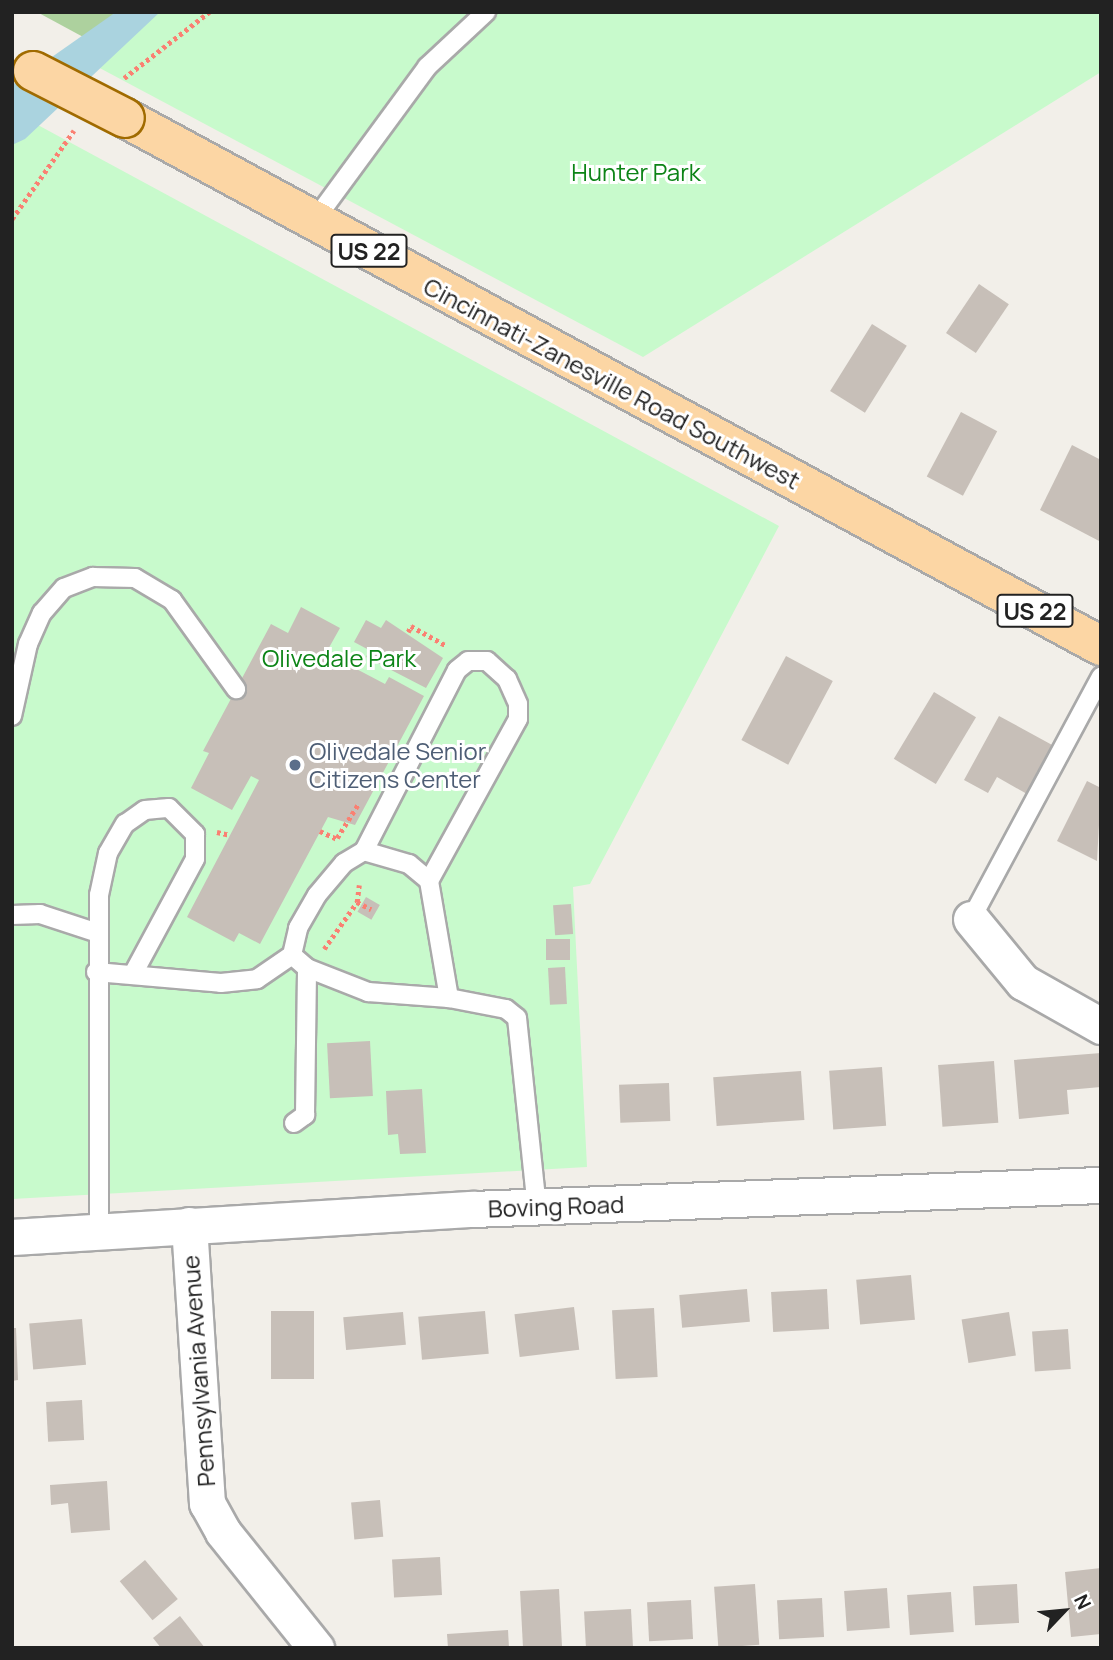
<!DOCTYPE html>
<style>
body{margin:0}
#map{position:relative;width:1113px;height:1660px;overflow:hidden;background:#f2efe9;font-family:Manrope,sans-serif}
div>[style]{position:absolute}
.forest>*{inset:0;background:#add19e}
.park>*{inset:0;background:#c8facc}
.water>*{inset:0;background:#aad3df}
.building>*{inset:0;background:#c7bfb8;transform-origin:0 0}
.path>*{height:4.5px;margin-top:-2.25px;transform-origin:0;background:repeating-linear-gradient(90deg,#fa8072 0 3.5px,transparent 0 7px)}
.roads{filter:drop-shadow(2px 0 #a9a9a9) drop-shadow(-2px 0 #a9a9a9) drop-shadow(0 2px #a9a9a9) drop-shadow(0 -2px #a9a9a9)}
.lane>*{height:18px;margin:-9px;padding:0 9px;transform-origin:9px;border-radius:9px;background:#fff}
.street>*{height:35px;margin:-17.5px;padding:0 17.5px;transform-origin:17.5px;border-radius:17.5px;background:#fff}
.primary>*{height:38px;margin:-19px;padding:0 19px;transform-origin:19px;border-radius:19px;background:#fcd6a4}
.bridges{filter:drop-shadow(2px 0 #a06b00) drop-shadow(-2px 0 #a06b00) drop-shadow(0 2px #a06b00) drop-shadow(0 -2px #a06b00)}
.primary-bridge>*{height:38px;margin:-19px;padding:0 19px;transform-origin:19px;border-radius:19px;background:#fcd6a4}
.dots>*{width:19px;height:19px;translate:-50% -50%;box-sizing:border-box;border:4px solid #fff;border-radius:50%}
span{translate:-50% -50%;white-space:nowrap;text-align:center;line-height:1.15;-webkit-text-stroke:6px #fff;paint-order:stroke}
.shield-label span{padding:2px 5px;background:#fff;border:2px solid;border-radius:5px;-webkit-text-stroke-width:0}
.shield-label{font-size:23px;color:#222;font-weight:700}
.park-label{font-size:24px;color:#0c8416}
.street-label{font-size:24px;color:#222}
.service-label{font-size:24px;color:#4e5e75}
.left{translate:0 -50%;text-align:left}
.frame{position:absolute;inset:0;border:14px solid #222;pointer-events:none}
.north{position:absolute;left:1029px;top:1576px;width:70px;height:70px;-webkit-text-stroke:5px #fff;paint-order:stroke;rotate:64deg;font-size:19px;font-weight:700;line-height:28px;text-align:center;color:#222}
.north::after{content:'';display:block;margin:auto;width:24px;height:32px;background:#222;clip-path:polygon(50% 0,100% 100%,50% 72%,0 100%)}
</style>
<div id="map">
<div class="forest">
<i style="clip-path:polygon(37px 12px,174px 12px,122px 58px)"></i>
</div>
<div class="park">
<i style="clip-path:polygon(137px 12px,1101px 12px,1101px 72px,643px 357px,94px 65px)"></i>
<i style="clip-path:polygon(12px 111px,779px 526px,590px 884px,573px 887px,587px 1167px,12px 1199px)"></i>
</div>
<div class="water">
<i style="clip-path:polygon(116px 12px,160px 12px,25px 139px,12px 145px,12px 85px)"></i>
</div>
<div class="building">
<i style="left:979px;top:284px;width:36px;height:59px;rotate:34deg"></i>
<i style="left:872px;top:324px;width:41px;height:79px;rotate:32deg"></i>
<i style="left:961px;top:412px;width:41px;height:73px;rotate:28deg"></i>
<i style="clip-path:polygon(1072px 445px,1101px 460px,1101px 542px,1040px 510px)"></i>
<i style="clip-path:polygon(301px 607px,340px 628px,326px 653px,385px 684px,389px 677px,424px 696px,355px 825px,328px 817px,260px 944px,239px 933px,234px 942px,187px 917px,259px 780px,251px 776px,232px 810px,191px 788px,209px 753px,203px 751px,271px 624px,288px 633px)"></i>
<i style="clip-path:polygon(366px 620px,381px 628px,386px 620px,443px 658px,426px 688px,366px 657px,369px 650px,354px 642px)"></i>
<i style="left:786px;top:656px;width:53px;height:95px;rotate:28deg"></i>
<i style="left:934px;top:692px;width:49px;height:78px;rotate:31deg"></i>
<i style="clip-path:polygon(999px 716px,1054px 746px,1027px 794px,997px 777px,988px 793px,964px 780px)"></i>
<i style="clip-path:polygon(1087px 781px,1101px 788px,1097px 861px,1057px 841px)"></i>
<i style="left:366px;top:897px;width:16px;height:17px;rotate:30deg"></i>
<i style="left:571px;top:904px;width:30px;height:18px;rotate:86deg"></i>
<i style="left:546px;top:939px;width:24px;height:21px"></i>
<i style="left:565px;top:967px;width:37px;height:17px;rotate:87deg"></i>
<i style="left:370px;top:1041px;width:55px;height:43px;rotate:87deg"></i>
<i style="clip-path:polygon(1101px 1053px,1101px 1087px,1067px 1090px,1069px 1114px,1019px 1119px,1014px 1060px)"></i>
<i style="left:994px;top:1061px;width:62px;height:56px;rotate:86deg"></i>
<i style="left:882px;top:1067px;width:59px;height:53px;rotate:86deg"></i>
<i style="left:801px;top:1071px;width:49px;height:88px;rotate:86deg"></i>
<i style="left:669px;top:1083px;width:38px;height:50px;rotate:88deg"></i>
<i style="clip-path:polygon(422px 1089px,426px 1153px,400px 1154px,398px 1134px,388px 1135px,386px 1091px)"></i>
<i style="left:911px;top:1275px;width:45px;height:55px;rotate:85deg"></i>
<i style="left:747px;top:1289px;width:33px;height:68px;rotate:85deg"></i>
<i style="left:827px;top:1289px;width:40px;height:56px;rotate:87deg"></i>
<i style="left:574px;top:1307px;width:43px;height:60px;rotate:83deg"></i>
<i style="left:654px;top:1308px;width:69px;height:42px;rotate:87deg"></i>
<i style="left:271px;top:1311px;width:43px;height:68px"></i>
<i style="left:485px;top:1311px;width:43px;height:67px;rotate:85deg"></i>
<i style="left:403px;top:1312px;width:33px;height:60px;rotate:85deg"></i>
<i style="left:1009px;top:1312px;width:44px;height:48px;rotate:81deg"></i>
<i style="left:82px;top:1319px;width:46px;height:53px;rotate:85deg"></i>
<i style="clip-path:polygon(12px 1328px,16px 1328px,18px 1380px,12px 1381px)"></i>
<i style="left:1068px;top:1329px;width:40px;height:36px;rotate:86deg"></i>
<i style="left:82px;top:1400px;width:40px;height:36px;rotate:87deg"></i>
<i style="clip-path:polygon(107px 1481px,110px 1530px,71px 1533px,68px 1503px,51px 1505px,50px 1485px)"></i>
<i style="left:380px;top:1500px;width:37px;height:29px;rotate:85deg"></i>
<i style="left:440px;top:1557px;width:38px;height:48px;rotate:87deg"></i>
<i style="left:145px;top:1560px;width:51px;height:33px;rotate:50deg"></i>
<i style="clip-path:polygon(1101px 1568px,1101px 1634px,1071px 1637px,1065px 1572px)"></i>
<i style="left:755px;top:1584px;width:61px;height:41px;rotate:86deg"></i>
<i style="left:1017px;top:1584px;width:39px;height:44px;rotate:87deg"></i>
<i style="left:887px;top:1588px;width:40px;height:43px;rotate:86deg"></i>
<i style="left:559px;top:1589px;width:59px;height:39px;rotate:87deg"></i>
<i style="left:951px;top:1592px;width:40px;height:44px;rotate:86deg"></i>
<i style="left:822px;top:1598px;width:39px;height:45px;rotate:87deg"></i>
<i style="left:691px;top:1600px;width:39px;height:44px;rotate:87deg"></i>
<i style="left:631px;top:1609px;width:39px;height:47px;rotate:87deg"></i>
<i style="clip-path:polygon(180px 1616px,205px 1648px,161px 1648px,153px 1638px)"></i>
<i style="clip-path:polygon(508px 1630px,509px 1648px,448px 1648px,447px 1634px)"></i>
</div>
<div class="path">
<i style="left:124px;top:78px;width:108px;rotate:-37.8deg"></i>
<i style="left:12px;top:219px;width:108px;rotate:-55.1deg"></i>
<i style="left:408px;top:632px;width:7px;rotate:-63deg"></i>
<i style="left:411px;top:626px;width:41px;rotate:29.1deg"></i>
<i style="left:320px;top:831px;width:19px;rotate:25deg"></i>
<i style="left:217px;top:832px;width:13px;rotate:13deg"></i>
<i style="left:337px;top:838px;width:40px;rotate:-58deg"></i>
<i style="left:357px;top:902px;width:16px;rotate:27deg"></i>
<i style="left:324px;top:949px;width:57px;rotate:-54.9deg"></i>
<i style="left:357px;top:902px;width:17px;rotate:-83deg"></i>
</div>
<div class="roads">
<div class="lane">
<i style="left:314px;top:221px;width:191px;rotate:-53.7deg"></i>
<i style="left:427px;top:67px;width:81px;rotate:-43deg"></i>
<i style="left:12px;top:716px;width:74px;rotate:-77.5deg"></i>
<i style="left:28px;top:644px;width:34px;rotate:-66deg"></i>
<i style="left:42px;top:613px;width:33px;rotate:-49deg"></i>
<i style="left:64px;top:588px;width:31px;rotate:-21deg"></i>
<i style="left:93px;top:577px;width:42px;rotate:1.4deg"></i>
<i style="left:135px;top:578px;width:43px;rotate:30.7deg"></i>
<i style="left:172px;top:600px;width:110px;rotate:54.3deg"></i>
<i style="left:364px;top:851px;width:47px;rotate:16.1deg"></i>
<i style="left:409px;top:864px;width:26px;rotate:40deg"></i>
<i style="left:429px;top:881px;width:119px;rotate:80.3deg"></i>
<i style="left:12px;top:915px;width:28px;rotate:-2deg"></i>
<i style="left:40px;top:914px;width:61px;rotate:18.1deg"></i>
<i style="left:971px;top:919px;width:275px;rotate:-61.8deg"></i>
<i style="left:292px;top:955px;width:20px;rotate:41deg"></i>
<i style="left:307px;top:968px;width:66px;rotate:21.5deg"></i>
<i style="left:368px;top:992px;width:81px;rotate:4.2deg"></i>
<i style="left:449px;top:998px;width:58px;rotate:10.9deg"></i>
<i style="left:506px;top:1009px;width:14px;rotate:39deg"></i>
<i style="left:517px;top:1018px;width:191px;rotate:84deg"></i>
<i style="left:96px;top:972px;width:125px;rotate:5deg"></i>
<i style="left:221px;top:983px;width:36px;rotate:-6deg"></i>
<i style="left:257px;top:979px;width:42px;rotate:-34.4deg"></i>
<i style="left:292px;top:955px;width:28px;rotate:-77deg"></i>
<i style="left:298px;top:928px;width:38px;rotate:-60deg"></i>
<i style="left:317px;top:895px;width:42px;rotate:-49.8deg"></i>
<i style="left:344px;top:863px;width:23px;rotate:-31deg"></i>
<i style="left:364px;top:851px;width:203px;rotate:-62.8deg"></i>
<i style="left:457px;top:670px;width:14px;rotate:-39deg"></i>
<i style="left:468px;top:661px;width:19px"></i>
<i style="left:487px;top:661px;width:27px;rotate:42deg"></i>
<i style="left:507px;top:679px;width:27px;rotate:66deg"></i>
<i style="left:518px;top:704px;width:15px;rotate:90deg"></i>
<i style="left:518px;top:719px;width:185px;rotate:118.8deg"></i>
<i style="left:294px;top:1123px;width:14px;rotate:-36deg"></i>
<i style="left:305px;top:1115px;width:147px;rotate:-89.2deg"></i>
<i style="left:99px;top:1231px;width:336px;rotate:-90deg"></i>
<i style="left:99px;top:895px;width:43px;rotate:-77.9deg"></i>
<i style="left:108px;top:853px;width:34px;rotate:-60deg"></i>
<i style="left:125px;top:824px;width:24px;rotate:-35deg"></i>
<i style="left:145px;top:810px;width:24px;rotate:-5deg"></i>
<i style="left:169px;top:808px;width:37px;rotate:45deg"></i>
<i style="left:195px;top:834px;width:25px;rotate:90deg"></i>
<i style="left:195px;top:859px;width:131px;rotate:118.3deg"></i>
</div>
<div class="street">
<i style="left:971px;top:919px;width:82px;rotate:50.5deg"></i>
<i style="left:1023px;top:982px;width:90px;rotate:29.4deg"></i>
<i style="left:189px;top:1225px;width:279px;rotate:86.3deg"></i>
<i style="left:207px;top:1503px;width:33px;rotate:61deg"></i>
<i style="left:223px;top:1532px;width:149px;rotate:51.3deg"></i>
<i style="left:12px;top:1237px;width:461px;rotate:-3.5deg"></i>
<i style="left:472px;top:1209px;width:629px;rotate:-2.19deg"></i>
</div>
<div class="primary">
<i style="left:125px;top:118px;width:1110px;rotate:28.41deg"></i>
</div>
</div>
<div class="bridges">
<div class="primary-bridge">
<i style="left:33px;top:71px;width:103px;rotate:27.1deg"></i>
</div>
</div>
<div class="dots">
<i style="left:295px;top:765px;background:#5c6f8a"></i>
</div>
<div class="shield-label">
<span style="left:369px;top:251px">US 22</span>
<span style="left:1035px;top:611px">US 22</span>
</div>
<div class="park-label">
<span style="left:636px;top:172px">Hunter Park</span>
<span style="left:339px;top:658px">Olivedale Park</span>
</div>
<div class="street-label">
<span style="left:612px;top:383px;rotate:28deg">Cincinnati-Zanesville Road Southwest</span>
<span style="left:556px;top:1206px;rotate:-2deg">Boving Road</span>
<span style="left:198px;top:1371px;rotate:-94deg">Pennsylvania Avenue</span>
</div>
<div class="service-label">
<span class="left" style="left:309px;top:765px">Olivedale Senior<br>Citizens Center</span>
</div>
<div class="frame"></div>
<div class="north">N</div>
</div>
